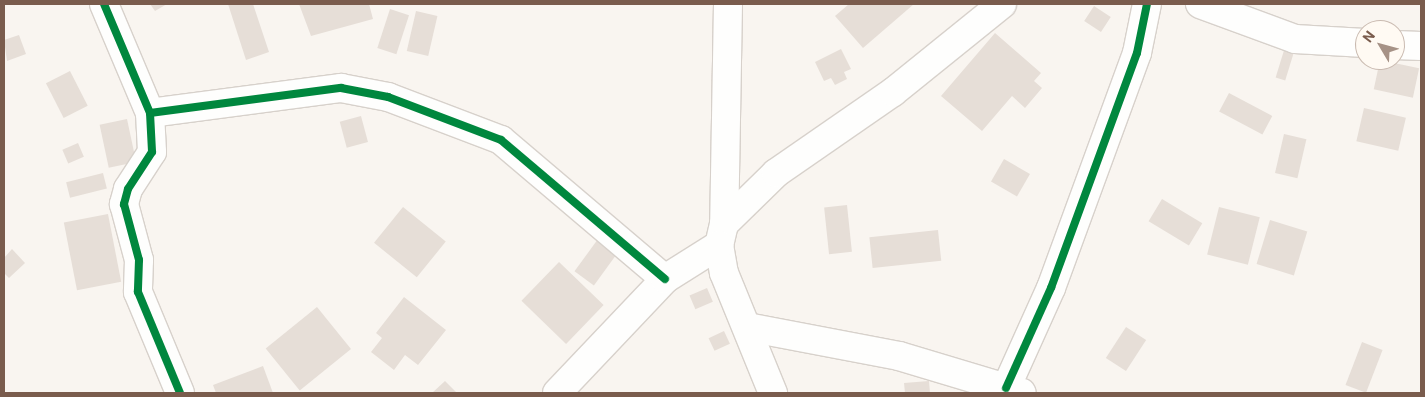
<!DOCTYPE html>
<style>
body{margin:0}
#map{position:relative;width:1425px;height:397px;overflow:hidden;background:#f9f5f0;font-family:Roboto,sans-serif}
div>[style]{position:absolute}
.building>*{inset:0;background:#e6ded7;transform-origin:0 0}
.roads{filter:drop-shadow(1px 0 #d7d1cb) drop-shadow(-1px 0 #d7d1cb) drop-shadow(0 1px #d7d1cb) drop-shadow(0 -1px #d7d1cb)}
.minor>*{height:28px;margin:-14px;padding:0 14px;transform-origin:14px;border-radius:14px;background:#fefefd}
.cycleway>*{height:8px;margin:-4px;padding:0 4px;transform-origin:4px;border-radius:4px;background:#00873e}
span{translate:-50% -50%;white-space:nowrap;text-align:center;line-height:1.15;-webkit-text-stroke:4px #fffaf3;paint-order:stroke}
.frame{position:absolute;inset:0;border:5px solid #7a5c4d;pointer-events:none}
.north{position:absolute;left:1355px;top:20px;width:50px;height:50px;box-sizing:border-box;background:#fffaf3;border:1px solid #cabbb1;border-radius:50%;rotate:307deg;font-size:14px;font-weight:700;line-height:20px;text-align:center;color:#7a5c4d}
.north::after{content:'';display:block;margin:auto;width:18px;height:22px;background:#a69286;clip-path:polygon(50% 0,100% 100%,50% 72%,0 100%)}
</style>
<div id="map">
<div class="building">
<i style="clip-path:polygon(150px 4px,167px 4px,155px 11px)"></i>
<i style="clip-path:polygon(228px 4px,253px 4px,269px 52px,246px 60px)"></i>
<i style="clip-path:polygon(299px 4px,369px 4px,373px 19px,311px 36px)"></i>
<i style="clip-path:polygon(849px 4px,914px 4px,863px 48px,835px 16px)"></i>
<i style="left:1094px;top:6px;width:20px;height:18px;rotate:33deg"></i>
<i style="left:390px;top:9px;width:20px;height:41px;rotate:18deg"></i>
<i style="left:416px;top:11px;width:22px;height:41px;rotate:13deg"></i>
<i style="clip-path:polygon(995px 33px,1041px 73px,1034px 81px,1042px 88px,1025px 108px,1012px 96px,982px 131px,941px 96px)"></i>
<i style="clip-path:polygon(19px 35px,26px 54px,7px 61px,4px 40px)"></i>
<i style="left:1285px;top:47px;width:10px;height:32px;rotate:17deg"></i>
<i style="clip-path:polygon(841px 49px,851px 69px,844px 72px,847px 79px,835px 85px,831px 78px,824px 81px,815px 62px)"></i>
<i style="left:1380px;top:60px;width:40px;height:30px;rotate:12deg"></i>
<i style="left:70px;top:71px;width:39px;height:27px;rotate:63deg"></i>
<i style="left:1229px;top:93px;width:49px;height:21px;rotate:28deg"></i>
<i style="left:1364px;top:108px;width:43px;height:34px;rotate:13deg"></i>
<i style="left:361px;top:116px;width:27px;height:22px;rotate:75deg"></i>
<i style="left:127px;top:119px;width:44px;height:28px;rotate:78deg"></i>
<i style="left:1284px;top:134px;width:23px;height:40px;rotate:13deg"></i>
<i style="left:78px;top:143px;width:15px;height:17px;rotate:67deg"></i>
<i style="left:1004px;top:159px;width:30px;height:26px;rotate:30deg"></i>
<i style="left:103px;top:173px;width:16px;height:38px;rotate:76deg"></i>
<i style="left:1162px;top:199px;width:47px;height:26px;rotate:31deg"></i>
<i style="left:847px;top:205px;width:47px;height:23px;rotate:84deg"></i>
<i style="left:403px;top:207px;width:55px;height:46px;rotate:39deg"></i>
<i style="left:1219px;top:207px;width:42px;height:49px;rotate:14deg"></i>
<i style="left:108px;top:214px;width:69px;height:45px;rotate:79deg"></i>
<i style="left:1270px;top:220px;width:39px;height:46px;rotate:17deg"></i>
<i style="left:938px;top:230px;width:31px;height:69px;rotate:84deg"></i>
<i style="left:598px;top:239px;width:24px;height:40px;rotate:36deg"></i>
<i style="clip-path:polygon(12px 249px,25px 263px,9px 278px,4px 273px,4px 258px)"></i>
<i style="left:559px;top:262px;width:62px;height:54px;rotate:44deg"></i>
<i style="left:707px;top:288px;width:15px;height:19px;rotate:67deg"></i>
<i style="clip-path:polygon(404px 297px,446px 330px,418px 365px,405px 355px,394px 370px,371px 352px,382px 338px,376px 333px)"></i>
<i style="left:317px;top:307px;width:54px;height:66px;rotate:51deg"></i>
<i style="left:1126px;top:327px;width:24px;height:37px;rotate:33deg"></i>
<i style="left:724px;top:331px;width:14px;height:17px;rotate:65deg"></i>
<i style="left:1362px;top:342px;width:22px;height:46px;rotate:21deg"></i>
<i style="clip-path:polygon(263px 366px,273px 393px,216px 393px,213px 385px)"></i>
<i style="clip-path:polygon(445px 381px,457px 393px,432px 393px)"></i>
<i style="clip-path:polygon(929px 381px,930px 393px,905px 393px,904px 383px)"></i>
</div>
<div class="roads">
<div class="minor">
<i style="left:104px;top:4px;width:118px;rotate:67.1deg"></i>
<i style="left:150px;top:113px;width:39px;rotate:87deg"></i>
<i style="left:152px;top:152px;width:44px;rotate:123deg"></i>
<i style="left:128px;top:189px;width:16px;rotate:105deg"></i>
<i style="left:124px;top:204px;width:58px;rotate:75deg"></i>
<i style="left:139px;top:260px;width:32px;rotate:92deg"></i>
<i style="left:138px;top:292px;width:109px;rotate:67.4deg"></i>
<i style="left:728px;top:4px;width:220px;rotate:91deg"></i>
<i style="left:724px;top:224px;width:22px;rotate:103deg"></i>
<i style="left:719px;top:245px;width:28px;rotate:80deg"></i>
<i style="left:724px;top:273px;width:130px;rotate:67.8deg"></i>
<i style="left:1200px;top:4px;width:101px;rotate:20.2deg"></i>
<i style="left:1295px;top:39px;width:70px;rotate:3.3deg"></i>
<i style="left:1395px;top:45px;width:26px;rotate:2deg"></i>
<i style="left:150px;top:113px;width:193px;rotate:-7.5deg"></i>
<i style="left:341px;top:88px;width:48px;rotate:10.8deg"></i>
<i style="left:388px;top:97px;width:121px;rotate:20.8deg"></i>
<i style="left:501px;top:140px;width:215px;rotate:40.3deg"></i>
<i style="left:724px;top:224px;width:73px;rotate:-44.4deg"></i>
<i style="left:776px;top:173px;width:142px;rotate:-34.7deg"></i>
<i style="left:893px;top:92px;width:140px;rotate:-38.9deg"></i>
<i style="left:747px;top:327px;width:155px;rotate:10.8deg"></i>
<i style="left:899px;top:356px;width:128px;rotate:16.7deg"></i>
<i style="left:1006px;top:388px;width:110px;rotate:-65.8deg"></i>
<i style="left:1051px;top:288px;width:250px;rotate:-69.9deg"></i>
<i style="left:1137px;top:53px;width:50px;rotate:-78.5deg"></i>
<i style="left:557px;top:393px;width:157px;rotate:-46.5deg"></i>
<i style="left:665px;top:279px;width:64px;rotate:-32.2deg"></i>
</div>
</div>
<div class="cycleway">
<i style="left:104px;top:4px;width:118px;rotate:67.1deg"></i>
<i style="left:150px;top:113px;width:39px;rotate:87deg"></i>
<i style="left:152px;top:152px;width:44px;rotate:123deg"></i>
<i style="left:128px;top:189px;width:16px;rotate:105deg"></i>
<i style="left:124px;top:204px;width:58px;rotate:75deg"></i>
<i style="left:139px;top:260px;width:32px;rotate:92deg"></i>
<i style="left:138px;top:292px;width:109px;rotate:67.4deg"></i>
<i style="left:150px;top:113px;width:193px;rotate:-7.5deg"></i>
<i style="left:341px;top:88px;width:48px;rotate:10.8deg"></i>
<i style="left:388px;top:97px;width:121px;rotate:20.8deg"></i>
<i style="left:501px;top:140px;width:215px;rotate:40.3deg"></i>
<i style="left:1006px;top:388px;width:110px;rotate:-65.8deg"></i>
<i style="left:1051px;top:288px;width:250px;rotate:-69.9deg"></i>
<i style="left:1137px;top:53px;width:50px;rotate:-78.5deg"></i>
</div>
<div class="frame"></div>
<div class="north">N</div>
</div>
